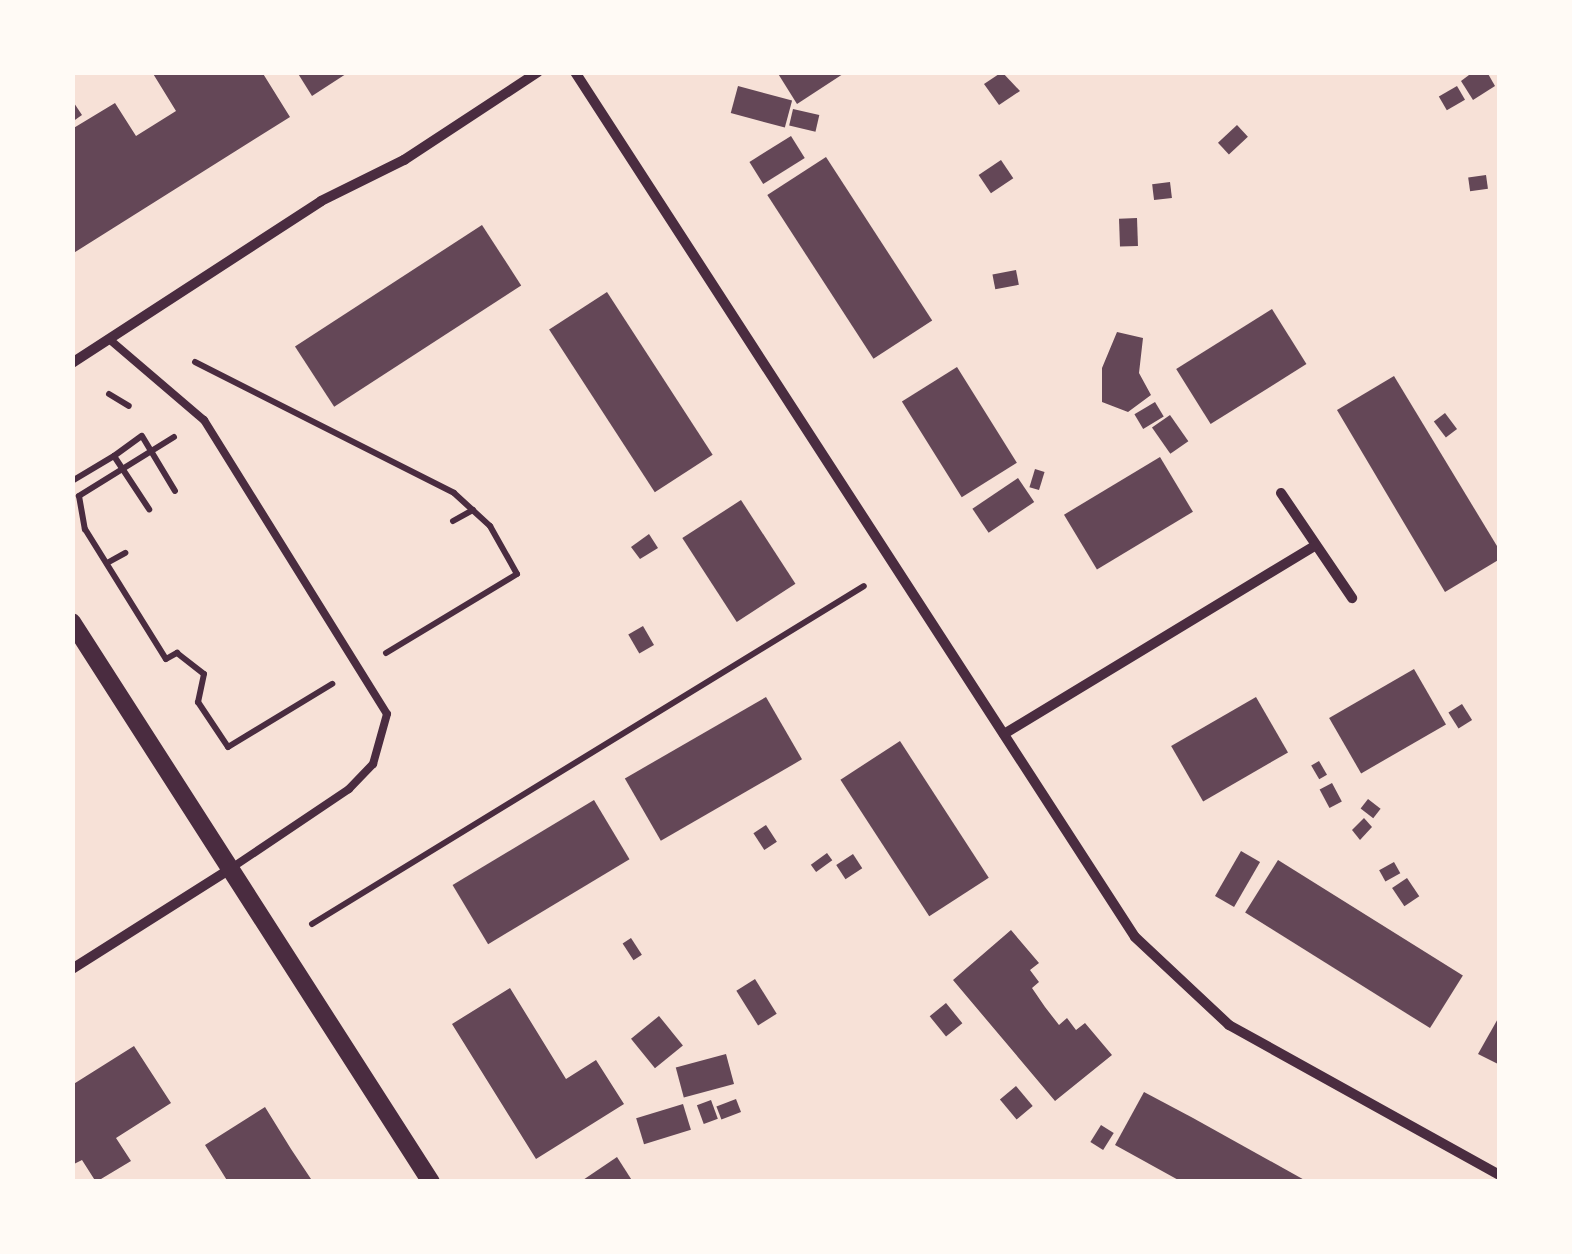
<!DOCTYPE html>
<style>
body{margin:0}
#map{position:relative;width:1572px;height:1254px;overflow:hidden;background:#f7e1d7;font-family:Ubuntu,sans-serif}
div>[style]{position:absolute}
.building>*{inset:0;background:#644757;transform-origin:0 0}
.path>*{height:6px;margin:-3px;padding:0 3px;transform-origin:3px;border-radius:3px;background:#4a2c40}
.service>*{height:8px;margin:-4px;padding:0 4px;transform-origin:4px;border-radius:4px;background:#4a2c40}
.minor>*{height:10px;margin:-5px;padding:0 5px;transform-origin:5px;border-radius:5px;background:#4a2c40}
.tertiary>*{height:18px;margin:-9px;padding:0 9px;transform-origin:9px;border-radius:9px;background:#4a2c40}
span{translate:-50% -50%;white-space:nowrap;text-align:center;line-height:1.15;-webkit-text-stroke:10px #fffaf5;paint-order:stroke}
.frame{position:absolute;inset:0;border:75px solid #fffaf5;pointer-events:none}
</style>
<div id="map">
<div class="building">
<i style="clip-path:polygon(152px 72px,262px 72px,290px 117px,72px 254px,72px 129px,115px 103px,136px 136px,176px 111px)"></i>
<i style="clip-path:polygon(297px 72px,349px 72px,312px 96px)"></i>
<i style="clip-path:polygon(777px 72px,846px 72px,797px 104px)"></i>
<i style="clip-path:polygon(1002px 72px,1020px 91px,999px 105px,984px 84px)"></i>
<i style="clip-path:polygon(1473px 72px,1487px 72px,1495px 86px,1473px 100px,1461px 81px)"></i>
<i style="left:738px;top:86px;width:56px;height:28px;rotate:15deg"></i>
<i style="left:1457px;top:86px;width:16px;height:21px;rotate:60deg"></i>
<i style="clip-path:polygon(72px 100px,82px 115px,72px 122px)"></i>
<i style="left:793px;top:109px;width:27px;height:17px;rotate:13deg"></i>
<i style="left:1237px;top:125px;width:16px;height:26px;rotate:47deg"></i>
<i style="left:791px;top:136px;width:26px;height:49px;rotate:58deg"></i>
<i style="left:826px;top:157px;width:195px;height:70px;rotate:57deg"></i>
<i style="left:1001px;top:160px;width:22px;height:27px;rotate:56deg"></i>
<i style="left:1486px;top:175px;width:14px;height:18px;rotate:82deg"></i>
<i style="left:1170px;top:182px;width:16px;height:18px;rotate:83deg"></i>
<i style="left:1137px;top:218px;width:28px;height:18px;rotate:88deg"></i>
<i style="left:482px;top:225px;width:72px;height:223px;rotate:57deg"></i>
<i style="left:1016px;top:270px;width:15px;height:24px;rotate:79deg"></i>
<i style="left:607px;top:292px;width:194px;height:69px;rotate:57deg"></i>
<i style="left:1272px;top:309px;width:65px;height:113px;rotate:58deg"></i>
<i style="clip-path:polygon(1117px 332px,1143px 338px,1139px 373px,1151px 395px,1128px 412px,1102px 402px,1102px 368px)"></i>
<i style="left:957px;top:367px;width:113px;height:65px;rotate:58deg"></i>
<i style="clip-path:polygon(1394px 376px,1500px 551px,1500px 559px,1445px 592px,1337px 410px)"></i>
<i style="left:1155px;top:402px;width:17px;height:24px;rotate:59deg"></i>
<i style="left:1445px;top:413px;width:20px;height:14px;rotate:53deg"></i>
<i style="left:1170px;top:415px;width:32px;height:22px;rotate:55deg"></i>
<i style="left:1160px;top:457px;width:64px;height:112px;rotate:59deg"></i>
<i style="left:1035px;top:469px;width:10px;height:19px;rotate:17deg"></i>
<i style="left:1018px;top:478px;width:29px;height:55px;rotate:56deg"></i>
<i style="left:741px;top:500px;width:100px;height:70px;rotate:57deg"></i>
<i style="clip-path:polygon(649px 534px,658px 548px,640px 559px,631px 547px)"></i>
<i style="left:643px;top:626px;width:22px;height:17px;rotate:60deg"></i>
<i style="left:1414px;top:669px;width:64px;height:98px;rotate:60deg"></i>
<i style="left:766px;top:697px;width:72px;height:163px;rotate:60deg"></i>
<i style="left:1256px;top:697px;width:64px;height:98px;rotate:60deg"></i>
<i style="left:1462px;top:704px;width:19px;height:16px;rotate:58deg"></i>
<i style="left:900px;top:741px;width:163px;height:71px;rotate:57deg"></i>
<i style="left:1319px;top:761px;width:16px;height:9px;rotate:60deg"></i>
<i style="left:1332px;top:783px;width:21px;height:14px;rotate:62deg"></i>
<i style="left:1368px;top:799px;width:16px;height:12px;rotate:38deg"></i>
<i style="left:594px;top:800px;width:69px;height:165px;rotate:59deg"></i>
<i style="clip-path:polygon(1364px 818px,1372px 827px,1360px 840px,1352px 830px)"></i>
<i style="left:766px;top:825px;width:20px;height:15px;rotate:57deg"></i>
<i style="left:1241px;top:851px;width:22px;height:52px;rotate:30deg"></i>
<i style="left:827px;top:853px;width:9px;height:20px;rotate:54deg"></i>
<i style="left:853px;top:854px;width:17px;height:20px;rotate:57deg"></i>
<i style="left:1278px;top:860px;width:218px;height:62px;rotate:32deg"></i>
<i style="left:1394px;top:862px;width:13px;height:17px;rotate:61deg"></i>
<i style="left:1407px;top:878px;width:22px;height:18px;rotate:56deg"></i>
<i style="clip-path:polygon(1011px 930px,1039px 963px,1030px 970px,1039px 982px,1032px 988px,1045px 1007px,1059px 1025px,1067px 1018px,1076px 1030px,1085px 1023px,1112px 1055px,1055px 1101px,953px 980px)"></i>
<i style="left:631px;top:938px;width:20px;height:10px;rotate:57deg"></i>
<i style="left:755px;top:979px;width:41px;height:22px;rotate:58deg"></i>
<i style="clip-path:polygon(510px 988px,566px 1079px,596px 1060px,624px 1104px,536px 1159px,452px 1024px)"></i>
<i style="left:946px;top:1003px;width:26px;height:21px;rotate:51deg"></i>
<i style="clip-path:polygon(1500px 1015px,1500px 1065px,1478px 1054px)"></i>
<i style="left:659px;top:1016px;width:38px;height:36px;rotate:51deg"></i>
<i style="clip-path:polygon(134px 1046px,171px 1103px,116px 1138px,131px 1161px,96px 1182px,82px 1160px,72px 1165px,72px 1085px)"></i>
<i style="left:726px;top:1054px;width:31px;height:52px;rotate:75deg"></i>
<i style="left:1016px;top:1086px;width:26px;height:21px;rotate:50deg"></i>
<i style="clip-path:polygon(1144px 1092px,1193px 1118px,1308px 1182px,1182px 1182px,1115px 1145px)"></i>
<i style="left:736px;top:1099px;width:14px;height:21px;rotate:69deg"></i>
<i style="left:711px;top:1100px;width:20px;height:15px;rotate:70deg"></i>
<i style="left:683px;top:1104px;width:27px;height:49px;rotate:73deg"></i>
<i style="clip-path:polygon(265px 1107px,291px 1149px,313px 1182px,228px 1182px,205px 1145px)"></i>
<i style="left:1101px;top:1125px;width:15px;height:20px;rotate:32deg"></i>
<i style="clip-path:polygon(617px 1157px,633px 1182px,580px 1182px)"></i>
</div>
<div class="path">
<i style="left:195px;top:362px;width:290px;rotate:26.8deg"></i>
<i style="left:454px;top:493px;width:49px;rotate:42.5deg"></i>
<i style="left:490px;top:526px;width:55px;rotate:60.6deg"></i>
<i style="left:517px;top:574px;width:153px;rotate:148.9deg"></i>
<i style="left:109px;top:394px;width:23px;rotate:31deg"></i>
<i style="left:174px;top:437px;width:112px;rotate:148.2deg"></i>
<i style="left:79px;top:496px;width:34px;rotate:80deg"></i>
<i style="left:85px;top:529px;width:153px;rotate:58.1deg"></i>
<i style="left:166px;top:659px;width:13px;rotate:-29deg"></i>
<i style="left:177px;top:653px;width:34px;rotate:38deg"></i>
<i style="left:204px;top:674px;width:29px;rotate:102deg"></i>
<i style="left:198px;top:702px;width:54px;rotate:56.3deg"></i>
<i style="left:228px;top:747px;width:122px;rotate:-31.2deg"></i>
<i style="left:114px;top:456px;width:34px;rotate:-36deg"></i>
<i style="left:142px;top:436px;width:64px;rotate:59deg"></i>
<i style="left:72px;top:481px;width:49px;rotate:-30.8deg"></i>
<i style="left:114px;top:456px;width:64px;rotate:56.6deg"></i>
<i style="left:453px;top:521px;width:23px;rotate:-29deg"></i>
<i style="left:107px;top:563px;width:21px;rotate:-29deg"></i>
<i style="left:312px;top:924px;width:647px;rotate:-31.48deg"></i>
</div>
<div class="service">
<i style="left:109px;top:339px;width:125px;rotate:40.5deg"></i>
<i style="left:204px;top:420px;width:346px;rotate:58.1deg"></i>
<i style="left:387px;top:714px;width:52px;rotate:105.6deg"></i>
<i style="left:373px;top:764px;width:35px;rotate:134deg"></i>
<i style="left:349px;top:789px;width:143px;rotate:146.1deg"></i>
</div>
<div class="minor">
<i style="left:575px;top:72px;width:1030px;rotate:57.08deg"></i>
<i style="left:1135px;top:937px;width:129px;rotate:43.1deg"></i>
<i style="left:1229px;top:1025px;width:310px;rotate:29deg"></i>
<i style="left:72px;top:363px;width:297px;rotate:-33deg"></i>
<i style="left:321px;top:201px;width:93px;rotate:-26.3deg"></i>
<i style="left:404px;top:160px;width:160px;rotate:-33.3deg"></i>
<i style="left:1281px;top:493px;width:127px;rotate:55.9deg"></i>
<i style="left:1004px;top:734px;width:363px;rotate:-31.2deg"></i>
<i style="left:72px;top:969px;width:187px;rotate:-32.3deg"></i>
</div>
<div class="tertiary">
<i style="left:72px;top:622px;width:665px;rotate:57.34deg"></i>
</div>
<div class="frame"></div>
</div>
